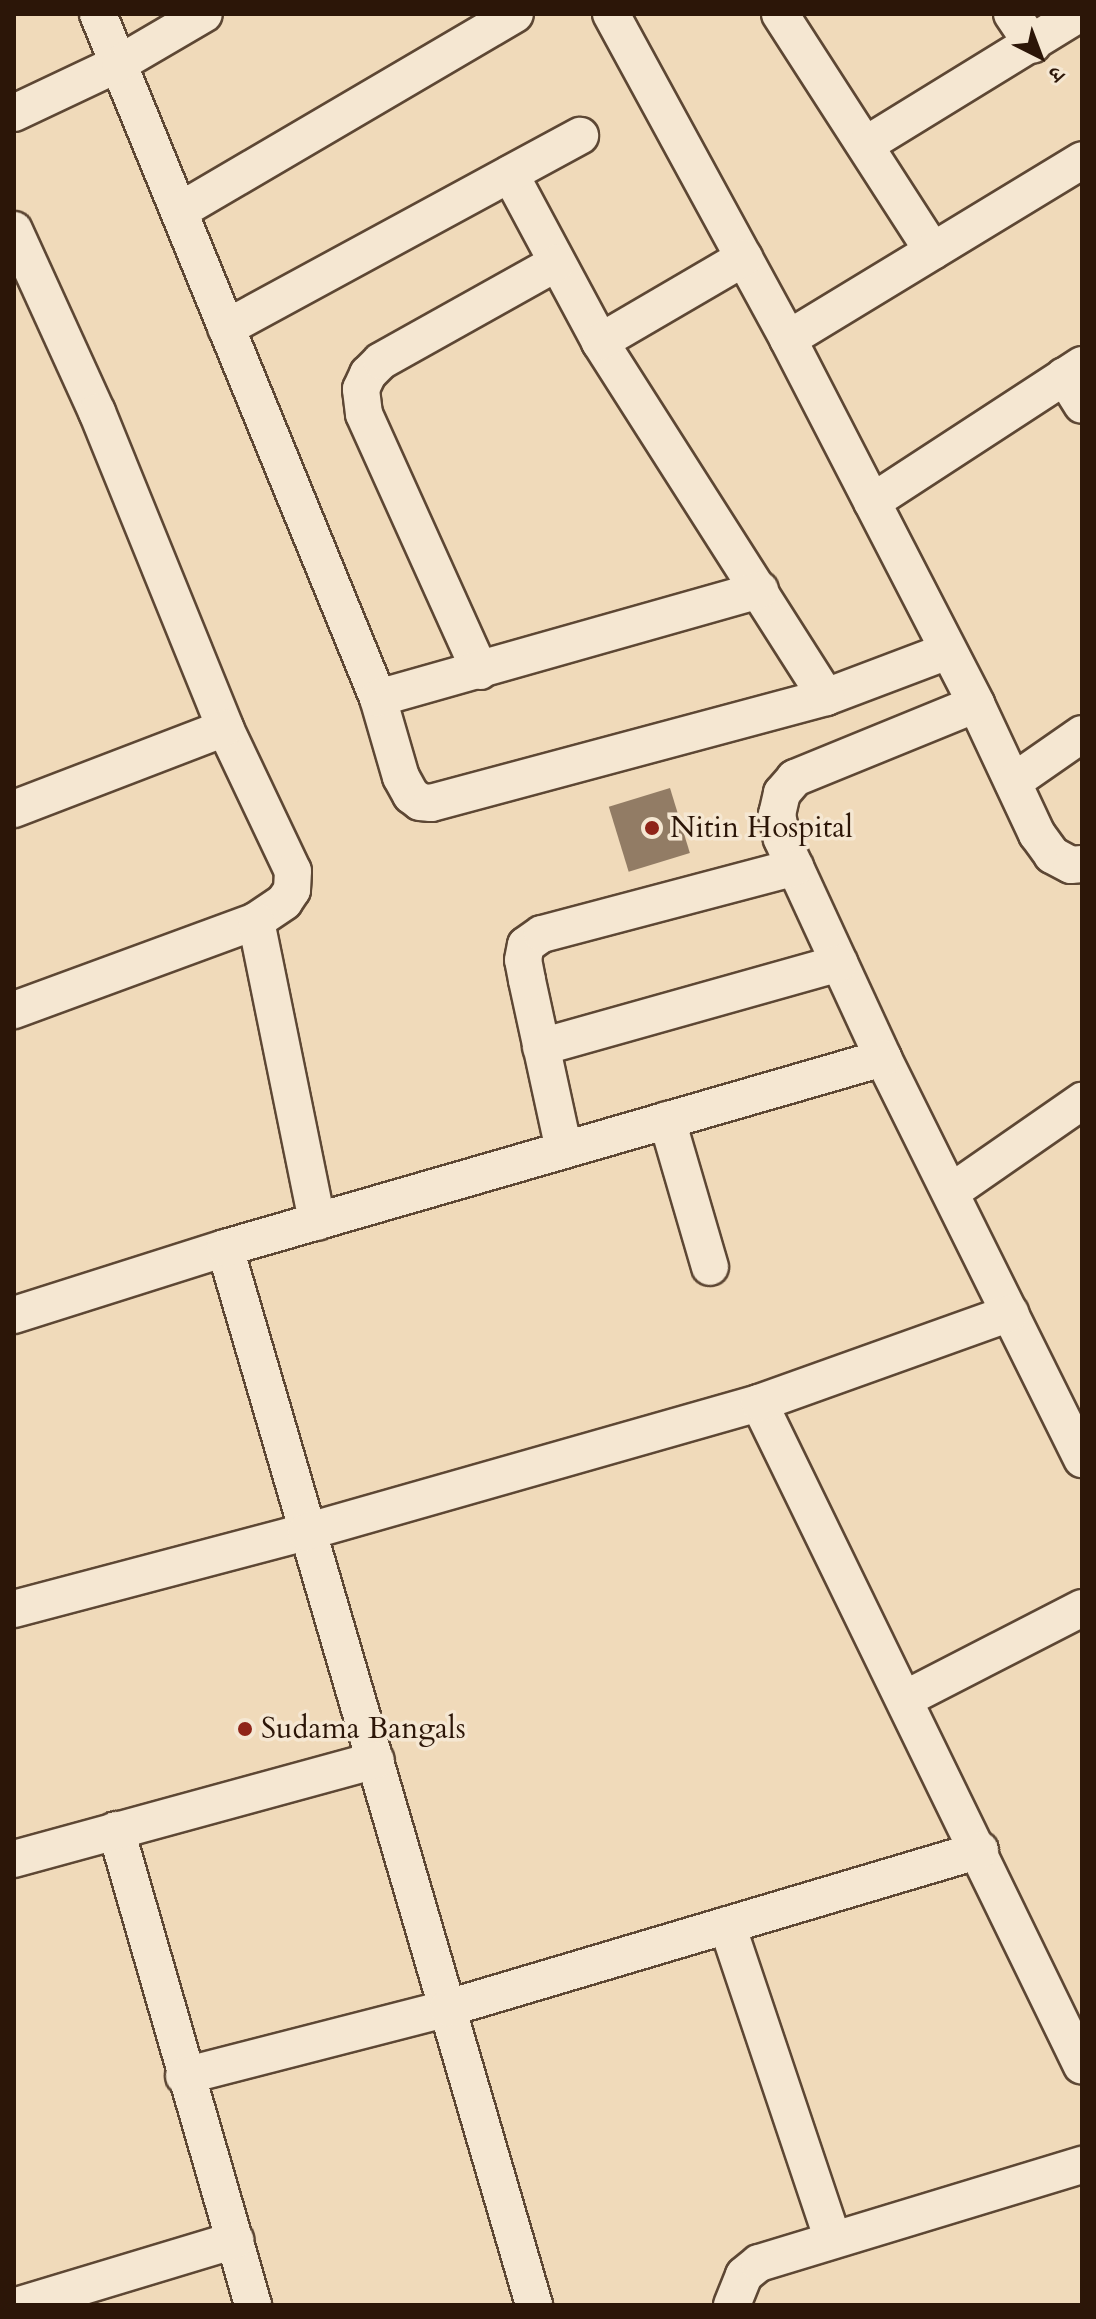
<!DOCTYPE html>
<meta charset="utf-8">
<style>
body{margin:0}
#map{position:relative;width:1096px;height:2319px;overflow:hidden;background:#f0daba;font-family:Cardo,"Noto Serif Devanagari",serif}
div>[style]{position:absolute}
.building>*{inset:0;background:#927c65;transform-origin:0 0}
.roads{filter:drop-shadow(2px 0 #5d4734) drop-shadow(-2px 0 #5d4734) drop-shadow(0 2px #5d4734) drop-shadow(0 -2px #5d4734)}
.minor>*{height:36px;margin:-18px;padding:0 18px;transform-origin:18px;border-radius:18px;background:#f5e7d2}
.dots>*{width:22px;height:22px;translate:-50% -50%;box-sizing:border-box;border:4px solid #f5e7d2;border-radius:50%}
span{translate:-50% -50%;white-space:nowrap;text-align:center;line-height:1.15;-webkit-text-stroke:7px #f5e7d2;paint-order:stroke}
.poi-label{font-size:30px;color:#2c1608}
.left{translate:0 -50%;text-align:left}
.frame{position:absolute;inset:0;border:16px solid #2c1608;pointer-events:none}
.north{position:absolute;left:1000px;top:16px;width:80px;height:80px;-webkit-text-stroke:6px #f5e7d2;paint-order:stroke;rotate:138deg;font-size:22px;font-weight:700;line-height:32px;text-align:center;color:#2c1608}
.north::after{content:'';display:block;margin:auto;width:28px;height:36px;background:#2c1608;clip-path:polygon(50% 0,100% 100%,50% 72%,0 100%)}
</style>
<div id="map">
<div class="building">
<i style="left:670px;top:788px;width:68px;height:64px;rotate:73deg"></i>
</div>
<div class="roads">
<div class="minor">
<i style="left:98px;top:14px;width:739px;rotate:67.74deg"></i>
<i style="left:378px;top:698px;width:82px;rotate:73.8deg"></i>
<i style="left:401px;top:777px;width:21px;rotate:61deg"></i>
<i style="left:411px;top:795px;width:11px;rotate:38deg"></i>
<i style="left:420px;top:802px;width:11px;rotate:5deg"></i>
<i style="left:431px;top:803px;width:409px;rotate:-15deg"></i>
<i style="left:826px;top:697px;width:130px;rotate:-20.7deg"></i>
<i style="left:611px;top:14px;width:370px;rotate:61.4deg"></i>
<i style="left:788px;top:339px;width:411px;rotate:62.7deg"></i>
<i style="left:976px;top:704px;width:144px;rotate:64.9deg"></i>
<i style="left:1037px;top:834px;width:26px;rotate:54deg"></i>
<i style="left:1052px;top:855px;width:21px;rotate:28deg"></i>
<i style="left:1071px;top:865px;width:11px;rotate:-5deg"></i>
<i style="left:780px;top:14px;width:282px;rotate:57.2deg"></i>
<i style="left:1012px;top:14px;width:37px;rotate:56deg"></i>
<i style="left:14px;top:113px;width:117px;rotate:-25.3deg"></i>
<i style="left:120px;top:63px;width:97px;rotate:-30.3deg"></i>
<i style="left:867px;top:144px;width:248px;rotate:-31.6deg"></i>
<i style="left:510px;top:174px;width:191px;rotate:61.8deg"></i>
<i style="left:600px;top:342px;width:421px;rotate:57.5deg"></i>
<i style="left:181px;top:210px;width:387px;rotate:-30.4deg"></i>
<i style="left:14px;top:230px;width:200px;rotate:65.5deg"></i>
<i style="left:97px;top:412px;width:341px;rotate:67.9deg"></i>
<i style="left:225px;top:728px;width:158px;rotate:64.6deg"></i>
<i style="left:293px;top:871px;width:19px;rotate:93deg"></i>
<i style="left:292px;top:890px;width:14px;rotate:124deg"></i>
<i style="left:284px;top:902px;width:34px;rotate:146deg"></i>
<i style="left:256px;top:921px;width:258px;rotate:159.8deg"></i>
<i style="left:226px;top:328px;width:403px;rotate:-28.5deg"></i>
<i style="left:788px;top:339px;width:344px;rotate:-31.3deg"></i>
<i style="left:600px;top:342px;width:167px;rotate:-30.3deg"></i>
<i style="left:1064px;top:376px;width:34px;rotate:58deg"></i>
<i style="left:872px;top:502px;width:251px;rotate:-33.1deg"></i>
<i style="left:480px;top:671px;width:282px;rotate:-114.3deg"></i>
<i style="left:364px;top:414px;width:25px;rotate:-97deg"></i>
<i style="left:361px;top:389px;width:17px;rotate:-65deg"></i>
<i style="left:368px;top:374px;width:18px;rotate:-45deg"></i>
<i style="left:381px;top:361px;width:201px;rotate:-29.2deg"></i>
<i style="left:378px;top:698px;width:397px;rotate:-15.8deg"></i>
<i style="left:976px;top:704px;width:196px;rotate:157.8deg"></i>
<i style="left:795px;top:778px;width:20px;rotate:131deg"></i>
<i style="left:782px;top:793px;width:22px;rotate:103deg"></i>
<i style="left:777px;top:814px;width:25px;rotate:79deg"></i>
<i style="left:782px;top:839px;width:241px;rotate:65.2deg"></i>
<i style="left:883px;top:1058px;width:448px;rotate:63.6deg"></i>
<i style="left:1013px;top:782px;width:84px;rotate:-34.8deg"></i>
<i style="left:14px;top:809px;width:226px;rotate:-21deg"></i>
<i style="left:256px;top:921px;width:307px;rotate:78.5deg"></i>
<i style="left:541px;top:1047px;width:310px;rotate:-15.7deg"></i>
<i style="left:667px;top:1120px;width:153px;rotate:73.7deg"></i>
<i style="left:564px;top:1150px;width:174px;rotate:-102.3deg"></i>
<i style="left:527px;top:980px;width:20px;rotate:-101deg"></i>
<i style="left:523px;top:960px;width:15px;rotate:-79deg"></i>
<i style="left:526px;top:945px;width:19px;rotate:-35deg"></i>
<i style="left:542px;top:934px;width:262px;rotate:-14.8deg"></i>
<i style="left:951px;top:1192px;width:160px;rotate:-34.8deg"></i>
<i style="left:225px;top:1248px;width:1101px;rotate:73.7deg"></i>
<i style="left:14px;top:1315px;width:221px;rotate:-17.6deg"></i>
<i style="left:225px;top:1248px;width:685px;rotate:-16.11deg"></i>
<i style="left:759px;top:1403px;width:737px;rotate:64.03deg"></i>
<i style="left:14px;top:1609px;width:302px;rotate:-14.8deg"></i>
<i style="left:306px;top:1532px;width:471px;rotate:-15.9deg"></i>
<i style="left:759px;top:1403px;width:267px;rotate:-19.7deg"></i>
<i style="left:905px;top:1699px;width:199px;rotate:-27.2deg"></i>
<i style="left:116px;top:1830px;width:494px;rotate:73.9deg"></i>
<i style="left:14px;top:1859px;width:375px;rotate:-15.3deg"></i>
<i style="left:727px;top:1925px;width:332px;rotate:71.4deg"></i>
<i style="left:184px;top:2076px;width:273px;rotate:-14.4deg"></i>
<i style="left:448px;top:2008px;width:555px;rotate:-16.54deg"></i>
<i style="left:20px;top:2305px;width:225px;rotate:-16.8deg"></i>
<i style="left:732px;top:2305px;width:32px;rotate:-68deg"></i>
<i style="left:744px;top:2275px;width:19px;rotate:-39deg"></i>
<i style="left:759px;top:2263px;width:338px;rotate:-16.9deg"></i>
</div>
</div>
<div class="dots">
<i style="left:652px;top:828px;background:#8f2418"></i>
<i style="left:245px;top:1729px;background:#8f2418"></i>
</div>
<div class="poi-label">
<span class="left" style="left:670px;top:828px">Nitin Hospital</span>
<span class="left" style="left:261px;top:1729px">Sudama Bangals</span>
</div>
<div class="frame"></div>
<div class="north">उ</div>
</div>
